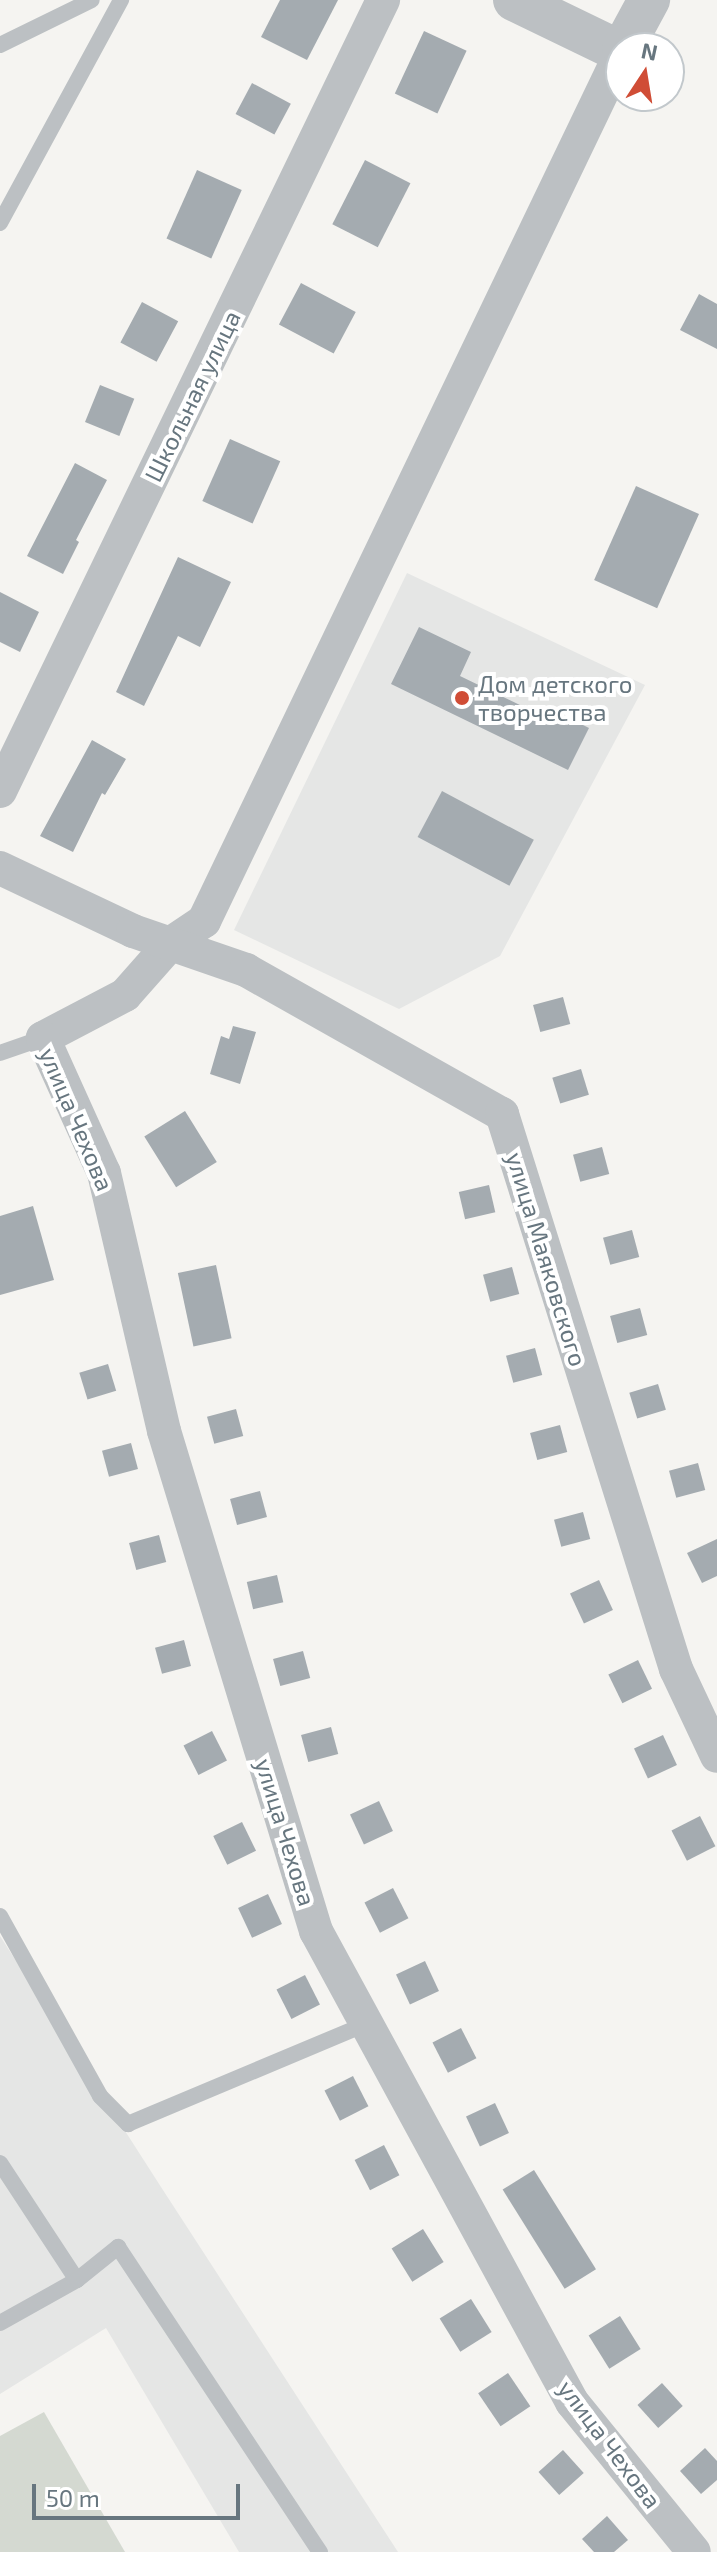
<!DOCTYPE html>
<meta charset="utf-8">
<style>
body{margin:0}
#map{position:relative;width:717px;height:2552px;overflow:hidden;background:#f5f4f1;font-family:"Exo 2",sans-serif}
div>[style]{position:absolute}
.built>*{inset:0;background:#e5e6e5}
.green>*{inset:0;background:#d4d9d1}
.building>*{inset:0;background:#a4abb0;transform-origin:0 0}
.service>*{height:16px;margin:-8px;padding:0 8px;transform-origin:8px;border-radius:8px;background:#bcc0c3}
.minor>*{height:34px;margin:-17px;padding:0 17px;transform-origin:17px;border-radius:17px;background:#bcc0c3}
.tertiary>*{height:42px;margin:-21px;padding:0 21px;transform-origin:21px;border-radius:21px;background:#bcc0c3}
.dots>*{width:22px;height:22px;translate:-50% -50%;box-sizing:border-box;border:4px solid #fff;border-radius:50%}
span{translate:-50% -50%;white-space:nowrap;text-align:center;line-height:1.15;-webkit-text-stroke:8px #fff;paint-order:stroke}
.street-label{font-size:24px;color:#67767f}
.poi-label{font-size:24px;color:#67767f}
.left{translate:0 -50%;text-align:left}
.north{position:absolute;left:605px;top:32px;width:80px;height:80px;box-sizing:border-box;background:#fff;border:2px solid #c2c8cc;border-radius:50%;rotate:12deg;font-size:22px;font-weight:700;line-height:32px;text-align:center;color:#67767f}
.north::after{content:'';display:block;margin:auto;width:28px;height:36px;background:#d04d36;clip-path:polygon(50% 0,100% 100%,50% 72%,0 100%)}
.scale{position:absolute;left:32px;top:2484px;width:208px;height:36px;box-sizing:border-box;border:4px solid #67767f;border-top:0;padding-left:10px;font-size:24px;line-height:28px;white-space:nowrap;color:#67767f;-webkit-text-stroke:6px #fff;paint-order:stroke}
</style>
<div id="map">
<div class="built">
<i style="clip-path:polygon(407px 573px,645px 685px,500px 956px,399px 1009px,234px 930px)"></i>
<i style="clip-path:polygon(0 1936px,161px 2187px,398px 2552px,239px 2552px,106px 2328px,0 2394px)"></i>
</div>
<div class="green">
<i style="clip-path:polygon(44px 2412px,125px 2552px,0 2552px,0 2436px)"></i>
</div>
<div class="building">
<i style="clip-path:polygon(280px 0,338px 0,307px 60px,261px 37px)"></i>
<i style="left:424px;top:31px;width:47px;height:69px;rotate:25deg"></i>
<i style="left:252px;top:83px;width:44px;height:35px;rotate:28deg"></i>
<i style="left:365px;top:160px;width:51px;height:72px;rotate:27deg"></i>
<i style="left:197px;top:170px;width:49px;height:75px;rotate:24deg"></i>
<i style="left:301px;top:283px;width:62px;height:47px;rotate:28deg"></i>
<i style="clip-path:polygon(699px 294px,717px 304px,717px 349px,680px 330px)"></i>
<i style="left:142px;top:302px;width:41px;height:46px;rotate:28deg"></i>
<i style="left:100px;top:385px;width:37px;height:40px;rotate:22deg"></i>
<i style="left:230px;top:439px;width:55px;height:68px;rotate:24deg"></i>
<i style="clip-path:polygon(75px 463px,107px 480px,76px 540px,79px 542px,63px 574px,27px 556px)"></i>
<i style="left:636px;top:486px;width:69px;height:103px;rotate:24deg"></i>
<i style="clip-path:polygon(178px 557px,231px 582px,200px 647px,178px 636px,144px 706px,116px 692px)"></i>
<i style="clip-path:polygon(0 592px,39px 612px,20px 652px,0 642px)"></i>
<i style="clip-path:polygon(419px 627px,471px 652px,460px 676px,551px 720px,555px 711px,589px 728px,568px 770px,391px 684px)"></i>
<i style="clip-path:polygon(92px 740px,126px 759px,105px 795px,102px 793px,73px 852px,40px 836px)"></i>
<i style="left:442px;top:791px;width:104px;height:52px;rotate:28deg"></i>
<i style="left:563px;top:997px;width:28px;height:31px;rotate:75deg"></i>
<i style="clip-path:polygon(233px 1026px,256px 1032px,240px 1084px,210px 1074px,221px 1036px,229px 1039px)"></i>
<i style="left:581px;top:1069px;width:27px;height:30px;rotate:73deg"></i>
<i style="left:185px;top:1111px;width:60px;height:48px;rotate:58deg"></i>
<i style="left:602px;top:1147px;width:28px;height:30px;rotate:75deg"></i>
<i style="left:489px;top:1185px;width:28px;height:31px;rotate:77deg"></i>
<i style="clip-path:polygon(33px 1206px,54px 1280px,0 1295px,0 1216px)"></i>
<i style="left:632px;top:1230px;width:28px;height:30px;rotate:75deg"></i>
<i style="left:216px;top:1265px;width:75px;height:39px;rotate:78deg"></i>
<i style="left:512px;top:1267px;width:28px;height:30px;rotate:75deg"></i>
<i style="left:640px;top:1308px;width:28px;height:31px;rotate:75deg"></i>
<i style="left:535px;top:1348px;width:28px;height:30px;rotate:75deg"></i>
<i style="left:108px;top:1364px;width:28px;height:30px;rotate:73deg"></i>
<i style="left:658px;top:1384px;width:27px;height:30px;rotate:73deg"></i>
<i style="left:236px;top:1409px;width:28px;height:30px;rotate:75deg"></i>
<i style="left:560px;top:1425px;width:28px;height:31px;rotate:75deg"></i>
<i style="left:131px;top:1443px;width:27px;height:30px;rotate:75deg"></i>
<i style="left:698px;top:1463px;width:28px;height:30px;rotate:75deg"></i>
<i style="left:260px;top:1491px;width:27px;height:31px;rotate:75deg"></i>
<i style="left:583px;top:1512px;width:28px;height:30px;rotate:75deg"></i>
<i style="left:159px;top:1535px;width:28px;height:31px;rotate:75deg"></i>
<i style="clip-path:polygon(717px 1539px,717px 1576px,702px 1583px,687px 1553px)"></i>
<i style="left:277px;top:1575px;width:28px;height:31px;rotate:77deg"></i>
<i style="left:599px;top:1580px;width:33px;height:32px;rotate:65deg"></i>
<i style="left:184px;top:1640px;width:27px;height:30px;rotate:75deg"></i>
<i style="left:303px;top:1651px;width:28px;height:31px;rotate:75deg"></i>
<i style="left:638px;top:1660px;width:32px;height:33px;rotate:64deg"></i>
<i style="left:331px;top:1727px;width:28px;height:31px;rotate:75deg"></i>
<i style="left:212px;top:1731px;width:33px;height:32px;rotate:63deg"></i>
<i style="left:663px;top:1735px;width:33px;height:32px;rotate:65deg"></i>
<i style="left:379px;top:1801px;width:33px;height:32px;rotate:65deg"></i>
<i style="left:700px;top:1816px;width:34px;height:32px;rotate:63deg"></i>
<i style="left:242px;top:1822px;width:32px;height:32px;rotate:64deg"></i>
<i style="left:393px;top:1888px;width:34px;height:32px;rotate:63deg"></i>
<i style="left:268px;top:1894px;width:33px;height:33px;rotate:65deg"></i>
<i style="left:425px;top:1961px;width:33px;height:32px;rotate:65deg"></i>
<i style="left:305px;top:1975px;width:33px;height:32px;rotate:63deg"></i>
<i style="left:461px;top:2028px;width:34px;height:32px;rotate:63deg"></i>
<i style="left:353px;top:2076px;width:34px;height:32px;rotate:63deg"></i>
<i style="left:495px;top:2103px;width:33px;height:32px;rotate:65deg"></i>
<i style="left:384px;top:2145px;width:34px;height:33px;rotate:63deg"></i>
<i style="left:534px;top:2170px;width:117px;height:37px;rotate:58deg"></i>
<i style="left:423px;top:2229px;width:39px;height:37px;rotate:58deg"></i>
<i style="left:471px;top:2299px;width:39px;height:37px;rotate:58deg"></i>
<i style="left:620px;top:2316px;width:39px;height:37px;rotate:58deg"></i>
<i style="left:508px;top:2373px;width:40px;height:36px;rotate:56deg"></i>
<i style="left:662px;top:2383px;width:31px;height:33px;rotate:48deg"></i>
<i style="clip-path:polygon(705px 2448px,717px 2461px,717px 2480px,701px 2494px,680px 2471px)"></i>
<i style="left:563px;top:2450px;width:31px;height:33px;rotate:48deg"></i>
<i style="clip-path:polygon(607px 2516px,628px 2540px,614px 2552px,594px 2552px,582px 2539px)"></i>
</div>
<div class="service">
<i style="left:0;top:45px;width:102px;rotate:-26.1deg"></i>
<i style="left:0;top:223px;width:254px;rotate:-61.5deg"></i>
<i style="left:0;top:1053px;width:46px;rotate:-19.2deg"></i>
<i style="left:0;top:1916px;width:206px;rotate:60.9deg"></i>
<i style="left:100px;top:2096px;width:40px;rotate:45deg"></i>
<i style="left:128px;top:2124px;width:258px;rotate:-22.8deg"></i>
<i style="left:0;top:2163px;width:140px;rotate:56.7deg"></i>
<i style="left:0;top:2323px;width:88px;rotate:-29.2deg"></i>
<i style="left:77px;top:2280px;width:53px;rotate:-38.8deg"></i>
<i style="left:118px;top:2247px;width:366px;rotate:56.5deg"></i>
</div>
<div class="minor">
<i style="left:621px;top:53px;width:963px;rotate:115.66deg"></i>
<i style="left:204px;top:921px;width:40px;rotate:146deg"></i>
<i style="left:171px;top:943px;width:69px;rotate:131.5deg"></i>
<i style="left:125px;top:995px;width:93px;rotate:152.3deg"></i>
<i style="left:43px;top:1038px;width:148px;rotate:65.7deg"></i>
<i style="left:104px;top:1173px;width:265px;rotate:76.9deg"></i>
<i style="left:164px;top:1431px;width:523px;rotate:73.09deg"></i>
<i style="left:316px;top:1931px;width:536px;rotate:61.47deg"></i>
<i style="left:572px;top:2402px;width:193px;rotate:50.9deg"></i>
<i style="left:0;top:791px;width:879px;rotate:-64.16deg"></i>
<i style="left:0;top:868px;width:147px;rotate:25.3deg"></i>
<i style="left:133px;top:931px;width:120px;rotate:19deg"></i>
<i style="left:246px;top:970px;width:294px;rotate:29.4deg"></i>
<i style="left:502px;top:1114px;width:582px;rotate:72.59deg"></i>
<i style="left:676px;top:1669px;width:96px;rotate:64.8deg"></i>
</div>
<div class="tertiary">
<i style="left:514px;top:0;width:119px;rotate:25.9deg"></i>
<i style="left:623px;top:48px;width:55px;rotate:-61.6deg"></i>
</div>
<div class="dots">
<i style="left:462px;top:698px;background:#d04d36"></i>
</div>
<div class="street-label">
<span style="left:192px;top:396px;rotate:-64deg">Школьная улица</span>
<span style="left:77px;top:1119px;rotate:67deg">улица Чехова</span>
<span style="left:547px;top:1259px;rotate:73deg">улица Маяковского</span>
<span style="left:286px;top:1832px;rotate:73deg">улица Чехова</span>
<span style="left:610px;top:2444px;rotate:53deg">улица Чехова</span>
</div>
<div class="poi-label">
<span class="left" style="left:478px;top:698px">Дом детского<br>творчества</span>
</div>
<div class="north">N</div>
<div class="scale">50 m</div>
</div>
